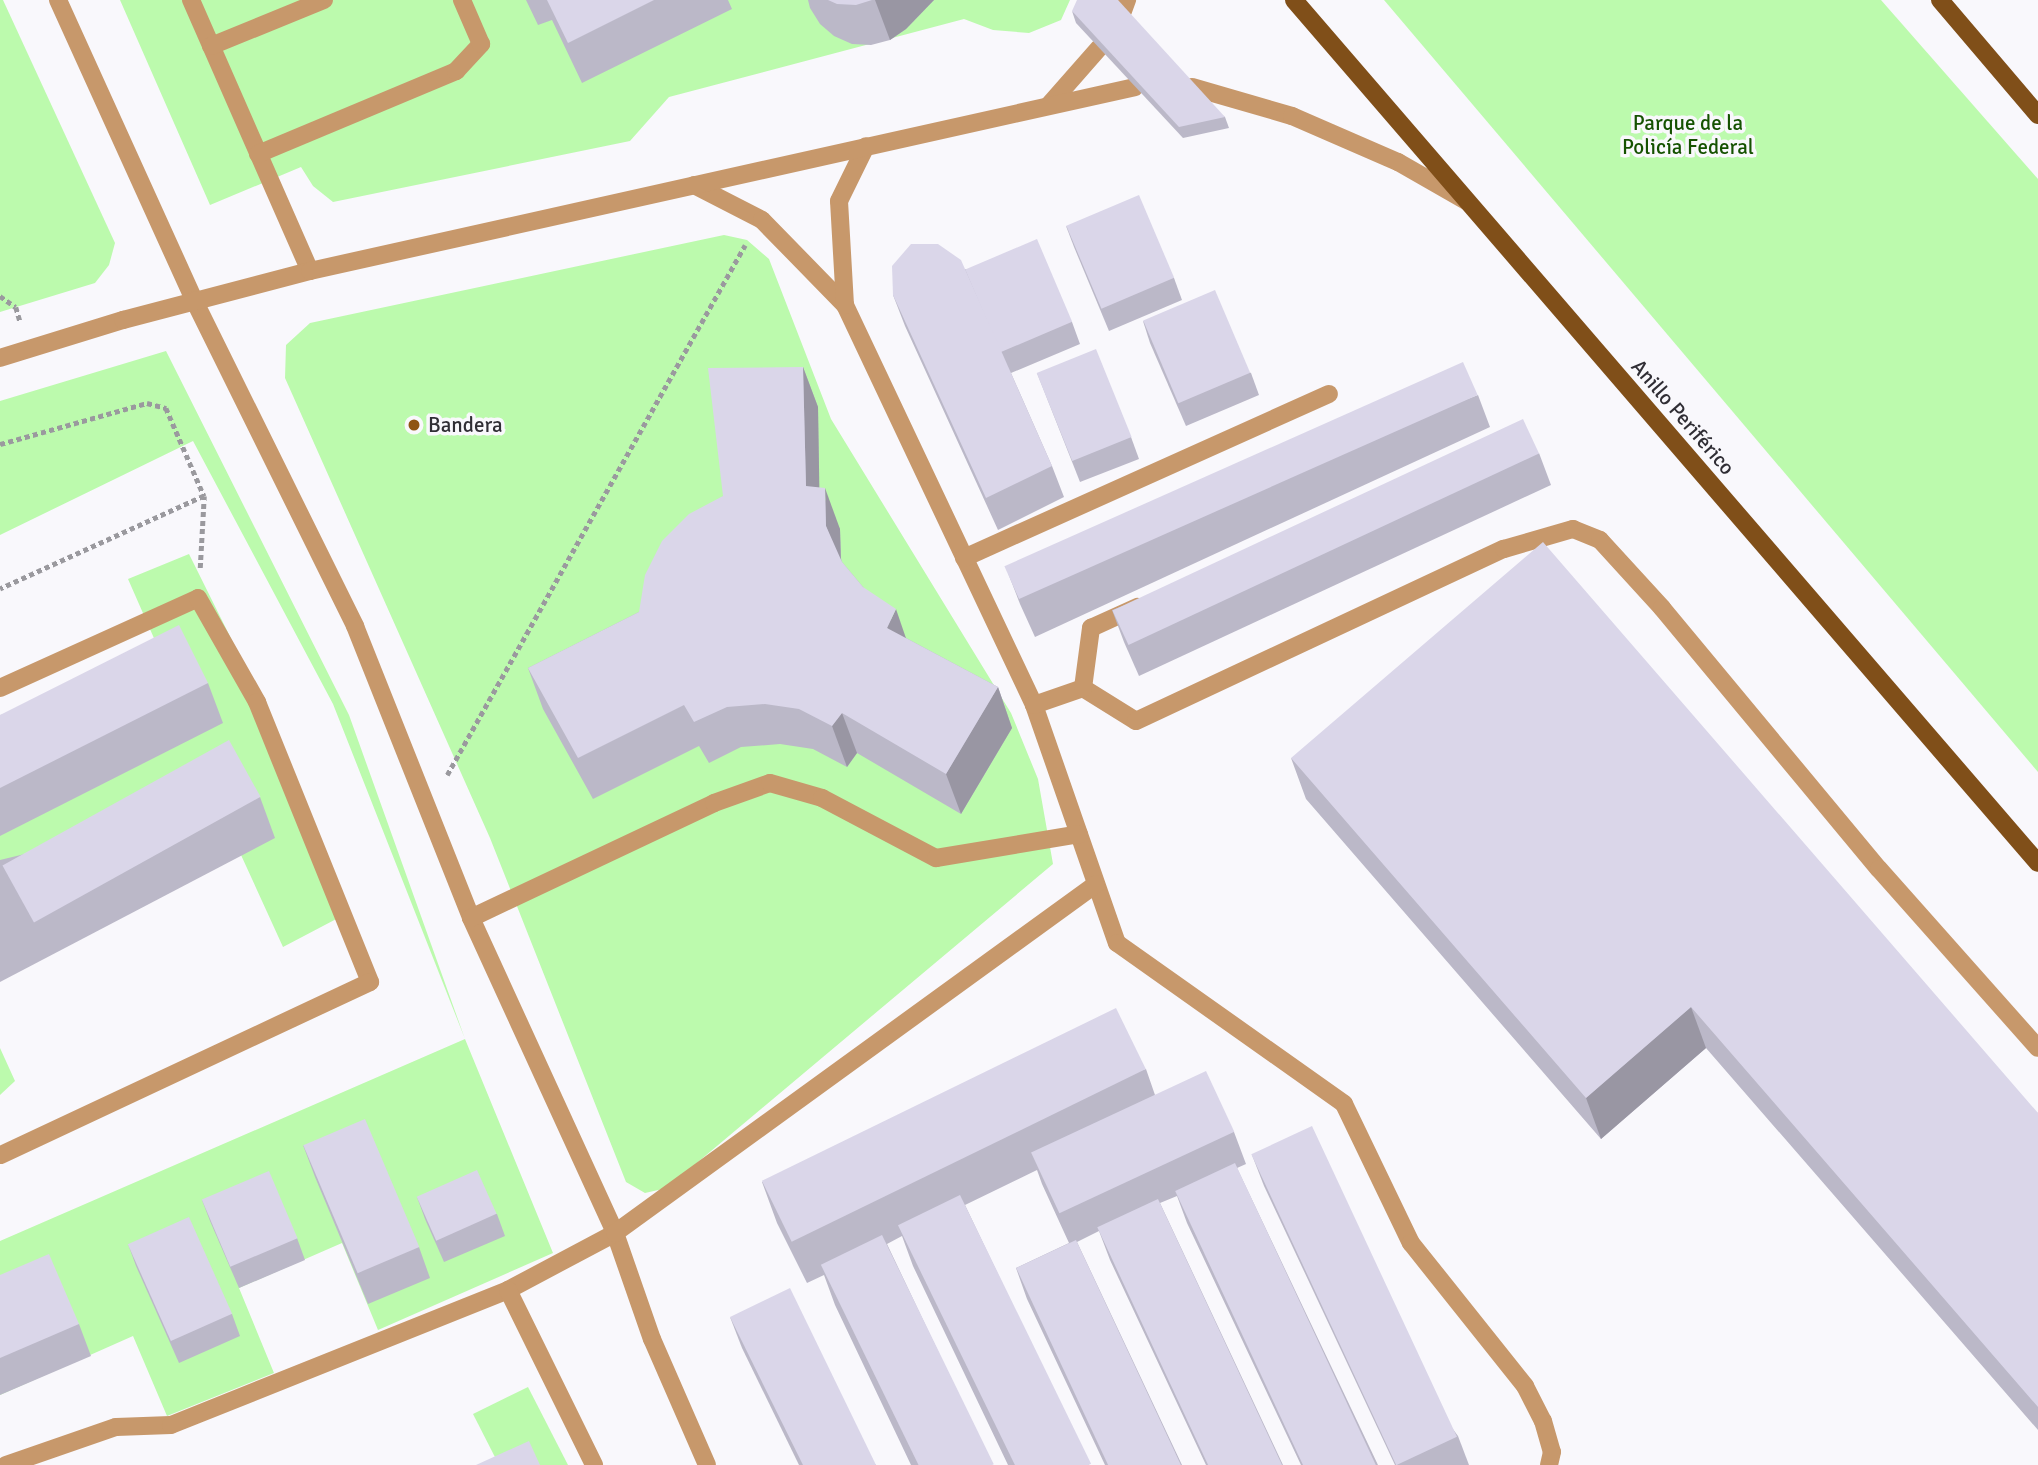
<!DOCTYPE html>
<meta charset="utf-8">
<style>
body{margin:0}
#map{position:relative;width:2038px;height:1465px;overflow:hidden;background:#f9f8fc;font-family:Signika,sans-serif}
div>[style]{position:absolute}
.green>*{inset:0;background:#bcfaad}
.path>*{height:4.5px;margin-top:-2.25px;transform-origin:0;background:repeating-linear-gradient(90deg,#9a999e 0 5px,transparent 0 8.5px)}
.minor>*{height:18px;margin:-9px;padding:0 9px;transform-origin:9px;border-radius:9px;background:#c7986b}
.major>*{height:18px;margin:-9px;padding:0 9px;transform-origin:9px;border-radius:9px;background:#804f19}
.wall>*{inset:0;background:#bbb8c8}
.shaded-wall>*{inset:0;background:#9996a3}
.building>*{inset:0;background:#dad6e9;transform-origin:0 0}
.dots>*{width:19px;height:19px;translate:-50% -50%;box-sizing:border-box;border:4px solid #f9f8fc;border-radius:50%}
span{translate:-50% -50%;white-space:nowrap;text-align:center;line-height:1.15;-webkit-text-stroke:7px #f9f8fc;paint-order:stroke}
.park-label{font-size:21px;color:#155201}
.street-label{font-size:21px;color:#302e35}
.poi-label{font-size:21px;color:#302e35}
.left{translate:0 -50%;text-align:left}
</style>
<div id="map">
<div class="green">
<i style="clip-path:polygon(0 0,3px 0,115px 243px,109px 265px,95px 283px,0 312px)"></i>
<i style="clip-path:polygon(120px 0,1070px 0,1061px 20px,1029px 33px,993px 30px,964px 19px,669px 97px,630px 141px,333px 202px,313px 186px,301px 167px,210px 205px)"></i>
<i style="clip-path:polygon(1384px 0,1881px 0,2038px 179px,2038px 772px)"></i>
<i style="clip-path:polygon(724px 235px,747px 240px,769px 259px,831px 419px,1011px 713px,1038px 779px,1053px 864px,667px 1188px,645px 1193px,626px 1182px,490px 838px,285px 378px,286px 345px,310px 323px)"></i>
<i style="clip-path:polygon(166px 351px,349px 715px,465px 1039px,553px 1253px,378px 1330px,342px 1243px,239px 1288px,274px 1373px,167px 1416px,133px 1336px,0 1395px,0 1241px,465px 1039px,333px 704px,193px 441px,0 535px,0 401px)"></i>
<i style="clip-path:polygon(189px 554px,268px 713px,342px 916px,283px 947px,241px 855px,0 981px,0 763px,171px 677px,128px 579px)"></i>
<i style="clip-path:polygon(0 1048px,15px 1081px,0 1095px)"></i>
<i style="clip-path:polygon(528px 1387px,568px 1465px,499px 1465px,473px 1414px)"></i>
</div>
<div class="path">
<i style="left:0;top:296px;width:19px;rotate:35deg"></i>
<i style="left:16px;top:307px;width:15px;rotate:74deg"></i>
<i style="left:0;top:444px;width:153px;rotate:-15.6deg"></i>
<i style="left:147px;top:403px;width:20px;rotate:15deg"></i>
<i style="left:166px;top:408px;width:96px;rotate:66.6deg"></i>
<i style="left:204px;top:496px;width:224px;rotate:155.5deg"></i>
<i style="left:200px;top:568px;width:72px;rotate:-86.8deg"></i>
<i style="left:447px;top:775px;width:608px;rotate:-60.65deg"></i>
</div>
<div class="minor">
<i style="left:58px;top:0;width:329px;rotate:65.6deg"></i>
<i style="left:194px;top:300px;width:364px;rotate:63.7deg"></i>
<i style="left:355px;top:626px;width:314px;rotate:68.3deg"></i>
<i style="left:471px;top:918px;width:346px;rotate:65.4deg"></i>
<i style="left:615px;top:1233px;width:112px;rotate:70.8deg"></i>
<i style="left:652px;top:1339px;width:137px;rotate:66.4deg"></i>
<i style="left:191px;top:0;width:296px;rotate:66.3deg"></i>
<i style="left:1123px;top:11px;width:12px;rotate:-70deg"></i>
<i style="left:211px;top:46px;width:122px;rotate:-22.2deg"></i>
<i style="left:1192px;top:87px;width:104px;rotate:16.2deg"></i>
<i style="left:1292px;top:116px;width:116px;rotate:23.5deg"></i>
<i style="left:1398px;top:162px;width:78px;rotate:29.8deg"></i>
<i style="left:1049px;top:105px;width:76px;rotate:-48.7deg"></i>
<i style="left:258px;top:154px;width:215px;rotate:-22.7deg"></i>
<i style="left:456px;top:71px;width:37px;rotate:-47deg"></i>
<i style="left:481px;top:44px;width:48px;rotate:-113.4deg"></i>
<i style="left:694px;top:185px;width:76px;rotate:27.2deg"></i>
<i style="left:762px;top:220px;width:119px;rotate:45.7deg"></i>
<i style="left:845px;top:305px;width:442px;rotate:64.7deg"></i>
<i style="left:1034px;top:705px;width:252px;rotate:70.8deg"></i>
<i style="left:1117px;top:943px;width:278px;rotate:35.3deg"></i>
<i style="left:1344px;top:1104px;width:154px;rotate:64.3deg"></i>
<i style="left:1411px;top:1243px;width:183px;rotate:51.4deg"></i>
<i style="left:1525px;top:1386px;width:39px;rotate:63deg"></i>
<i style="left:1543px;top:1421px;width:32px;rotate:74deg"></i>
<i style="left:1552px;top:1452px;width:13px;rotate:103deg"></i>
<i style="left:845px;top:305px;width:104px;rotate:-93.3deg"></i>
<i style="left:839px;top:201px;width:61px;rotate:-63.9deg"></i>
<i style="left:0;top:358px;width:129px;rotate:-17.2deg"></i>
<i style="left:123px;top:320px;width:193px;rotate:-14.7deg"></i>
<i style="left:310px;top:271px;width:845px;rotate:-12.57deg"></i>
<i style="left:964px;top:558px;width:400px;rotate:-24.2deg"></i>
<i style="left:0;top:688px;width:217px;rotate:-24.4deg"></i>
<i style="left:198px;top:598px;width:120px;rotate:60.4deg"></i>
<i style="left:257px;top:702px;width:302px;rotate:68deg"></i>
<i style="left:370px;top:982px;width:408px;rotate:154.9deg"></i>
<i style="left:1083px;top:688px;width:62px;rotate:31.9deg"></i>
<i style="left:1136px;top:721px;width:406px;rotate:-25.1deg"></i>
<i style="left:1504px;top:549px;width:72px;rotate:-16.2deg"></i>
<i style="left:1573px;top:529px;width:29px;rotate:22deg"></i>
<i style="left:1600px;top:540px;width:92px;rotate:47.6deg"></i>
<i style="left:1662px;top:608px;width:339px;rotate:50.3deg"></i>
<i style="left:1879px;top:869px;width:239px;rotate:48.4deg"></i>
<i style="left:1034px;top:705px;width:52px;rotate:-19.1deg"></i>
<i style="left:1083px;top:688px;width:61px;rotate:-82.4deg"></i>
<i style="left:1091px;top:628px;width:51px;rotate:-24.5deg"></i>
<i style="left:471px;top:918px;width:269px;rotate:-25.3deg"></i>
<i style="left:714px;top:803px;width:59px;rotate:-19.7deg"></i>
<i style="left:770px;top:783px;width:54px;rotate:16.1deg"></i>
<i style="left:822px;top:798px;width:129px;rotate:27.8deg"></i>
<i style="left:936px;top:858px;width:145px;rotate:-9.5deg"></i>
<i style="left:508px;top:1290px;width:121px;rotate:-28deg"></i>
<i style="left:615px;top:1233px;width:594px;rotate:-35.96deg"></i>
<i style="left:6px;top:1465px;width:116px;rotate:-19.1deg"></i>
<i style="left:116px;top:1427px;width:55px;rotate:-2.1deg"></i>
<i style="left:171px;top:1425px;width:363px;rotate:-21.8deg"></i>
<i style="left:508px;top:1290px;width:195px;rotate:63.8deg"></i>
</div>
<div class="major">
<i style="left:1294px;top:0;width:1139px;rotate:49.24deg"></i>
<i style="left:1940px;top:0;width:151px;rotate:49.6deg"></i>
</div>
<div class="wall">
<i style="clip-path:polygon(526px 0,728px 0,732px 9px,582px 83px,552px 20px,538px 25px)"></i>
<i style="clip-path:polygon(808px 0,934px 0,906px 29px,890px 40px,871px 45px,852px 44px,834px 36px,820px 24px,810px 8px)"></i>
<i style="clip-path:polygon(1072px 11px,1225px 117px,1229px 128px,1183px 138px,1076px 23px)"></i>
<i style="clip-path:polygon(1066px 226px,1174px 278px,1182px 300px,1109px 331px,1074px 247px)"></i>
<i style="clip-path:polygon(965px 269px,1072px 322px,1080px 344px,1011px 373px,1052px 466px,1064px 497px,998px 530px,905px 326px,893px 295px)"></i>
<i style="clip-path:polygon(1143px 321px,1251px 373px,1259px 395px,1186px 426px,1150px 343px)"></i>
<i style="clip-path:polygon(803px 367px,818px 407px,819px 488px,840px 529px,841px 558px,842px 562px,906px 638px,998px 687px,1012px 728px,961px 814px,857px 753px,847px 767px,813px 749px,780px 744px,741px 747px,709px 763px,699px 746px,593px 799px,543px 709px,528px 668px,639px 612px,723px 496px)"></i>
<i style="clip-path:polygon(1037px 373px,1131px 437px,1139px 459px,1080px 482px)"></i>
<i style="clip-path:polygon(1478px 395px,1490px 427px,1035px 637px,1020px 604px,1008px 573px)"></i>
<i style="clip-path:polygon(1539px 453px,1551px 485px,1139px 676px,1124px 642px,1112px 610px)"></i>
<i style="clip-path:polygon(208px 683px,223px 723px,0 836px,0 715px)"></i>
<i style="clip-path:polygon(1291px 758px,2038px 1113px,2038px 1430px,1706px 1048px,1601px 1139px,1306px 799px)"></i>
<i style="clip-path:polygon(260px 797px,275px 838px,0 982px,0 860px)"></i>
<i style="clip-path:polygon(1146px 1069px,1155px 1095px,1234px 1132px,1246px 1164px,1237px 1168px,1378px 1465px,1301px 1465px,1187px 1223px,1177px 1196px,1160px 1203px,1283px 1465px,1206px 1465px,1110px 1260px,1099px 1231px,1077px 1242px,1182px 1465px,1105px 1465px,1027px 1299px,1016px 1268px,1069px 1243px,1042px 1184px,1037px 1170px,965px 1205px,1089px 1465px,1008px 1465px,913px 1266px,902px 1236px,887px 1244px,992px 1465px,911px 1465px,835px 1305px,824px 1275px,807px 1283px,777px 1223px,762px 1182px)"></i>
<i style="clip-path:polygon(303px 1145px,419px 1247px,430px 1278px,368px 1304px,315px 1177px)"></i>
<i style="clip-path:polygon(1252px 1155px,1458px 1436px,1469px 1465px,1395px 1465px,1264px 1186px)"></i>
<i style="clip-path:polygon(417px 1197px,497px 1214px,505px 1236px,444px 1262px,425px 1219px)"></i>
<i style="clip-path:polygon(202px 1200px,297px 1238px,305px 1260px,239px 1288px,210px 1221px)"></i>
<i style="clip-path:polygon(128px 1244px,232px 1314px,240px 1336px,179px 1363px,136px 1266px)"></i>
<i style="clip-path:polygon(0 1275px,79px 1324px,91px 1356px,0 1395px)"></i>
<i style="clip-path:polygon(730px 1317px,876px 1465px,799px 1465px,742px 1348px)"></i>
</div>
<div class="shaded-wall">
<i style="clip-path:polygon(875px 0,934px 0,906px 29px,890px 40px)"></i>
<i style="clip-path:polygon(803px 367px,818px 407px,820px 526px,806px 486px)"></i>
<i style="clip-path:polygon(825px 488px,840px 529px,841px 566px,826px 526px)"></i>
<i style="clip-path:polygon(896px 609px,910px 650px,887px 628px)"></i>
<i style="clip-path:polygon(998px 687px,1012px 728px,961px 814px,946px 774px)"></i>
<i style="clip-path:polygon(842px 713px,857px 753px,847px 767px,832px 726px)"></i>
<i style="clip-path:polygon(1691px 1007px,1706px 1048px,1601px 1139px,1586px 1098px)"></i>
</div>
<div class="building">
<i style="clip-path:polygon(547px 0,654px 0,568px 43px)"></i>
<i style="clip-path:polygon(828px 0,872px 0,856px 5px,837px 4px)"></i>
<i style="clip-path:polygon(1077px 0,1118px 0,1225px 117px,1179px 127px,1072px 11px)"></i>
<i style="left:1139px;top:195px;width:90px;height:79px;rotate:67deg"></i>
<i style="left:1037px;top:239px;width:90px;height:78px;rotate:67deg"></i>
<i style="clip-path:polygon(911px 244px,938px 244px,961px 260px,1052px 466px,986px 498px,893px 295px,892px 266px)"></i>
<i style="left:1215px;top:290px;width:90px;height:78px;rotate:67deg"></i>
<i style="left:1096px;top:349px;width:95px;height:64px;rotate:68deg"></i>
<i style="left:1463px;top:362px;width:36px;height:502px;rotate:66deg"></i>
<i style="clip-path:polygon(803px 367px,806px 486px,825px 488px,826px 526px,842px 562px,863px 587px,896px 609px,887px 628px,998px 687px,946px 774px,842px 713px,832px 726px,799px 709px,765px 704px,727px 707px,694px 722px,684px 705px,578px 758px,528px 668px,639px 612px,645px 575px,662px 541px,689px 514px,723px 496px,708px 368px)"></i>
<i style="left:1523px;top:419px;width:38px;height:453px;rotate:65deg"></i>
<i style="clip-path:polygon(1543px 542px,2038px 1113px,2038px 1407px,1691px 1007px,1586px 1098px,1291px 758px)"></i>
<i style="clip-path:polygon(179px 625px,208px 683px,0 788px,0 715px)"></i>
<i style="left:229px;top:740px;width:65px;height:259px;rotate:61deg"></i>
<i style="left:1116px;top:1008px;width:68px;height:394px;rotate:64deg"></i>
<i style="left:1206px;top:1071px;width:67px;height:193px;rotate:65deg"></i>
<i style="left:365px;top:1119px;width:139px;height:67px;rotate:67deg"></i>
<i style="left:1312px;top:1126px;width:343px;height:67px;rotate:65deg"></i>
<i style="left:1235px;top:1163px;width:334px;height:66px;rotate:65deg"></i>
<i style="left:477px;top:1170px;width:48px;height:66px;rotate:66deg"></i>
<i style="left:269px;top:1171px;width:73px;height:73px;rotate:67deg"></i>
<i style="left:960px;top:1195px;width:299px;height:69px;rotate:64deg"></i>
<i style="left:1158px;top:1199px;width:294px;height:67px;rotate:65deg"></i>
<i style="left:189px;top:1217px;width:106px;height:67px;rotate:66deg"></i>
<i style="left:882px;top:1235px;width:255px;height:68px;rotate:64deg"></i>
<i style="left:1076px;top:1240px;width:249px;height:66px;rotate:65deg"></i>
<i style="clip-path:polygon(49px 1254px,79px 1324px,0 1358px,0 1275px)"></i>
<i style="clip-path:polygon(790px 1288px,876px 1465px,803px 1465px,730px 1317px)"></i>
<i style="clip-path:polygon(529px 1441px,540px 1465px,476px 1465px)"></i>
</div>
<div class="dots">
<i style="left:414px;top:425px;background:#8f5412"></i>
</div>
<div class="park-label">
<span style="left:1688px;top:135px">Parque de la<br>Policía Federal</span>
</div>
<div class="street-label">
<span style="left:1683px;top:417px;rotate:49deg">Anillo Periférico</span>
</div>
<div class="poi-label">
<span class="left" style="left:428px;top:425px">Bandera</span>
</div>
</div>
